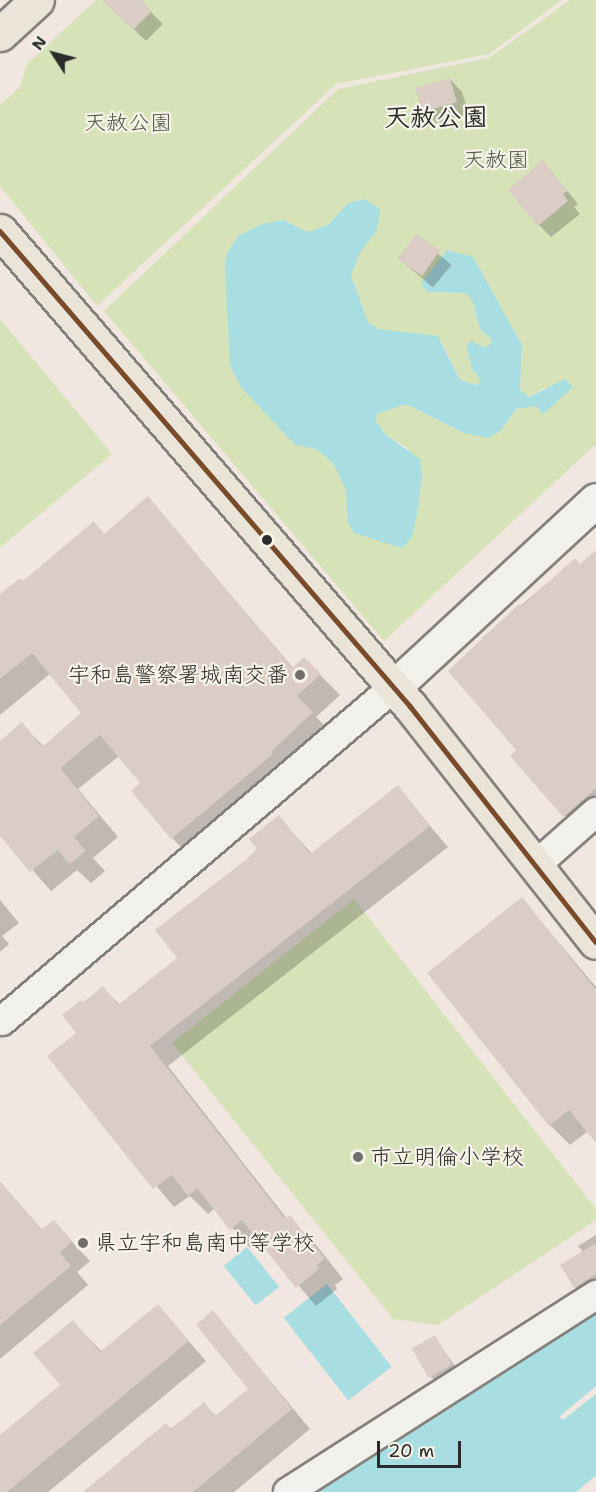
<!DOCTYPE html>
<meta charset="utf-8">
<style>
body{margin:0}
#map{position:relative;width:596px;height:1492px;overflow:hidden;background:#f1e7e0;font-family:"Shantell Sans","Klee One",sans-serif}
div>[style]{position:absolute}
.green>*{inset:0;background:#d6e2b8}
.water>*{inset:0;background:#a8dde1;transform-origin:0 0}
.shadow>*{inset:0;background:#0003;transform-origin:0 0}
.building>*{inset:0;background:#dbcdc6;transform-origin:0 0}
.roads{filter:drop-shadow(2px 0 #84807c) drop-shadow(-2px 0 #84807c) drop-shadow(0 2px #84807c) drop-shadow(0 -2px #84807c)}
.minor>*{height:28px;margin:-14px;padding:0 14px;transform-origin:14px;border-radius:14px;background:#f2f0eb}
.tertiary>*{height:33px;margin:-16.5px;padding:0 16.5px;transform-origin:16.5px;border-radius:16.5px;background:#f2f0eb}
.trunk>*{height:33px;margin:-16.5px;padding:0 16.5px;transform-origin:16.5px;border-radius:16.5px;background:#eae4d9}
.bus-1>*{height:4.5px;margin:-2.25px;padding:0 2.25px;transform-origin:2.25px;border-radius:2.25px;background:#7a4b2a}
.dots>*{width:16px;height:16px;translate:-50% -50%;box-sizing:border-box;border:3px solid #f7f3e8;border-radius:50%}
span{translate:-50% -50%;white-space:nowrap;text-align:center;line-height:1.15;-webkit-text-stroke:4.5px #f7f3e8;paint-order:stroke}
.park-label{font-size:22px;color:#505846}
.poi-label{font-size:22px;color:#2b2b2b}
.right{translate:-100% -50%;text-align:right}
.left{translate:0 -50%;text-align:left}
.quarter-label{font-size:26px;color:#2b2b2b;font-weight:700}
.north{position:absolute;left:24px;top:24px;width:60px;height:60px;-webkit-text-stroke:4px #f7f3e8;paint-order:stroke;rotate:306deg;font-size:16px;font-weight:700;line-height:24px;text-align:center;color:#2b2b2b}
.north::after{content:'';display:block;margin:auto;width:21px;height:27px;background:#2b2b2b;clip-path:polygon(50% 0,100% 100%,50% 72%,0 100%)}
.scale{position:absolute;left:377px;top:1441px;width:84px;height:27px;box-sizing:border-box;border:3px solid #2b2b2b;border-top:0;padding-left:8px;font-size:18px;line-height:21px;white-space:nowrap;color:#2b2b2b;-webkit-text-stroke:4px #f7f3e8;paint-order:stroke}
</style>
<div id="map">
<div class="green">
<i style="clip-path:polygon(96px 0,562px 0,489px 54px,336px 84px,97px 306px,0 186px,0 105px,20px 87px,27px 64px)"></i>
<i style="clip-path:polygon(evenodd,570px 0,596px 0,596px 444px,384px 641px,104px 311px,338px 89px,489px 58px,570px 0,283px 220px,308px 232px,354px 293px,368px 322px,377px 329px,443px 344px,460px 380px,477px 385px,481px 381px,472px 369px,477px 343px,484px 347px,490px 345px,492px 340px,480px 329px,472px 299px,464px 293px,427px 292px,421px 283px,472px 257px,522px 345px,520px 390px,529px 397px,545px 387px,543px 414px,537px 406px,516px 409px,501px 430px,464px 433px,406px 404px,388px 407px,377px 414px,376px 421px,386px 435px,409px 449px,348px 523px,346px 490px,333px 463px,316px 449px,295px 445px,283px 220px)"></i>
<i style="clip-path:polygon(0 319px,112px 454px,0 548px)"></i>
<i style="clip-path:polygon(354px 899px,596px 1209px,596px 1220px,438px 1325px,393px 1319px,172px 1043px)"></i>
</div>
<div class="water">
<i style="clip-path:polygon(365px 199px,380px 209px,377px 230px,359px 254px,351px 276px,368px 322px,378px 329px,438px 336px,460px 380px,477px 385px,481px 381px,472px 369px,466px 345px,471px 341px,484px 347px,490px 345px,492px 340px,480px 329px,472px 299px,464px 293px,427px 292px,421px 283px,447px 250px,473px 257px,522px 345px,520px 390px,529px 397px,565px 379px,573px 387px,543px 414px,536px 406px,516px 409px,501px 430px,489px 438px,464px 433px,406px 404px,377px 414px,376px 421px,386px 435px,420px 459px,422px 475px,417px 515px,412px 537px,402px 548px,354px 533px,348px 523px,346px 490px,333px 463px,316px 449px,295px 445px,241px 387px,230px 366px,225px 266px,227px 253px,238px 236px,262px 224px,283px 220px,308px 232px,328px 225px,348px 203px)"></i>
<i style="left:247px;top:1247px;width:51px;height:30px;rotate:51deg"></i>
<i style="left:327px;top:1284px;width:105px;height:55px;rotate:52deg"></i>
<i style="clip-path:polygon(596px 1314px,596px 1386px,559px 1417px,563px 1420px,596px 1394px,596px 1475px,576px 1492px,319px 1492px)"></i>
</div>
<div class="shadow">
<i style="clip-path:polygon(139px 0,163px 24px,146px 41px,105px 1px)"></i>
<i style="clip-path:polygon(450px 79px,462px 92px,469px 114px,436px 123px,424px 111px)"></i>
<i style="clip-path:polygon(543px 162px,578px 204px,574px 207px,580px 214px,551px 237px,539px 225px)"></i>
<i style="left:417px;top:236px;width:45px;height:29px;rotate:40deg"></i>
<i style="clip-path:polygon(148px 498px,294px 669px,304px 659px,340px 695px,316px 717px,332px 733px,192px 858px,172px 838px,142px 784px,119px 756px,78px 789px,118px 837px,93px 858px,105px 871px,91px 883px,77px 870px,51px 891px,0 833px,0 743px,22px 724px,44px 747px,83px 713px,51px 673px,0 715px,0 596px,23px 583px,93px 523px,105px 535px)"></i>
<i style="clip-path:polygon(596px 552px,596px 812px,577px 829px,512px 756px,518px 751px,481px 639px,575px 560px,581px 566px)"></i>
<i style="clip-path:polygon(397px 787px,448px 847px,168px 1066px,287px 1219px,309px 1236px,343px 1279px,335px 1285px,337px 1289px,316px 1306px,260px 1240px,250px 1248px,215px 1208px,208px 1214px,190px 1196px,174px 1207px,49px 1057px,79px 1033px,65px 1015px,103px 988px,120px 1005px,179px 959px,279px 817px,312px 854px)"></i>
<i style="clip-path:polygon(522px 899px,596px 987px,596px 1141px,588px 1131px,570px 1145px,550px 1125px,429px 973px)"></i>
<i style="clip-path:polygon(0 900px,19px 923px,2px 936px,9px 944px,0 952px)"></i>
<i style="clip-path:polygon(0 1182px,43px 1231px,54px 1222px,90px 1261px,77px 1272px,88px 1285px,0 1359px)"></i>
<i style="clip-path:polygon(596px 1235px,596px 1294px,587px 1300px,575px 1287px,583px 1252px,578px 1246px)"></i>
<i style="clip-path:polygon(158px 1306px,206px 1361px,48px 1492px,0 1492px,0 1437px,62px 1386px,73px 1322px,102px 1352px)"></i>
<i style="clip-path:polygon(213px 1312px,310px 1429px,234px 1492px,85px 1492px,204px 1404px,217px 1417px,250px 1389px)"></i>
<i style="clip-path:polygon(434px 1337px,463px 1377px,444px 1389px,431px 1377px)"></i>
</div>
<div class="building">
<i style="clip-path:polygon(102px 0,141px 0,152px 11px,133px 30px)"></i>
<i style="left:450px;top:78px;width:25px;height:36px;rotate:74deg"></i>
<i style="clip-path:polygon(543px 160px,567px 191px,563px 194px,568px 201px,538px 226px,508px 190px)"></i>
<i style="left:416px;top:234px;width:29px;height:31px;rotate:35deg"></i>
<i style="clip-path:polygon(148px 496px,292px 668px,304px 657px,321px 674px,297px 696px,313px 712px,271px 752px,273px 754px,171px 839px,131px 791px,140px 783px,100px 735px,60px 768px,99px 816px,74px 837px,86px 851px,69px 864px,58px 850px,30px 872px,0 836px,0 741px,22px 722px,42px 747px,81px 713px,32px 653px,0 679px,0 594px,20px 578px,23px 581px,94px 521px,104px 534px)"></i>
<i style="clip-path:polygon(596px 550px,596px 788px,563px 817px,510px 756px,516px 750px,448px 671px,519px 604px,521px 607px,575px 558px,580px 564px)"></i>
<i style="clip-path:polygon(398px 785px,430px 826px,150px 1046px,285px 1219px,290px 1215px,325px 1259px,317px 1265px,319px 1269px,296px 1288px,242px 1220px,230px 1230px,197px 1188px,188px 1196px,172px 1175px,153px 1189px,47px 1056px,76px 1033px,62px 1015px,81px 1000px,83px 1003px,103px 986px,118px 1005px,177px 958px,155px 930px,247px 859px,257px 849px,249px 839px,279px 815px,310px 854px)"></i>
<i style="clip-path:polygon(522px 897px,596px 990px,596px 1143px,569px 1110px,549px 1126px,427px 973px)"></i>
<i style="clip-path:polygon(0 1181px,41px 1230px,54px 1220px,72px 1241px,60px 1253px,71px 1266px,0 1325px)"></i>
<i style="clip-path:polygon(596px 1243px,596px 1274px,574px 1288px,560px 1265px)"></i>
<i style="clip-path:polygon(158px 1304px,189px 1341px,7px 1492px,0 1492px,0 1435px,60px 1385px,33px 1353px,73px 1320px,100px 1352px)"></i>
<i style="clip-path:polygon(213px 1310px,292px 1409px,193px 1492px,83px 1492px,166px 1423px,171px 1429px,204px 1402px,215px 1416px,248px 1389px,196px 1325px)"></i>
<i style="left:435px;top:1335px;width:34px;height:27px;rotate:60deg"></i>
</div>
<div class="roads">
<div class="minor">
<i style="left:536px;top:865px;width:80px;rotate:-41.5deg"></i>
<i style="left:2px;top:1021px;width:515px;rotate:-40.43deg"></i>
<i style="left:288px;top:1492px;width:366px;rotate:-32.6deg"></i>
</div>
<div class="tertiary">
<i style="left:394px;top:687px;width:275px;rotate:-42.8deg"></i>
</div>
<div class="trunk">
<i style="left:0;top:34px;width:50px;rotate:-42.6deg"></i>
<i style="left:0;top:231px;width:627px;rotate:49.2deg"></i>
<i style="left:410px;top:706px;width:300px;rotate:51.8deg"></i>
</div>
</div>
<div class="bus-1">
<i style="left:0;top:231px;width:627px;rotate:49.2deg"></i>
<i style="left:410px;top:706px;width:300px;rotate:51.8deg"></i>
</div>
<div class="dots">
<i style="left:267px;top:540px;background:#2b2b2b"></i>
<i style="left:300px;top:675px;background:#706d6a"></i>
<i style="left:358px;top:1157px;background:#706d6a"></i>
<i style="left:83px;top:1243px;background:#706d6a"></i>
</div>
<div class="park-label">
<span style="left:128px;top:123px">天赦公園</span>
<span style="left:496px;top:160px">天赦園</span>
</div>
<div class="poi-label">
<span class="right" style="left:288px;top:675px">宇和島警察署城南交番</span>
<span class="left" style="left:370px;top:1157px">市立明倫小学校</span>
<span class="left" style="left:95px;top:1243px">県立宇和島南中等学校</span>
</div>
<div class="quarter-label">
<span style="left:436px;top:117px">天赦公園</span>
</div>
<div class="north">N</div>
<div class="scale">20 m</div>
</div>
